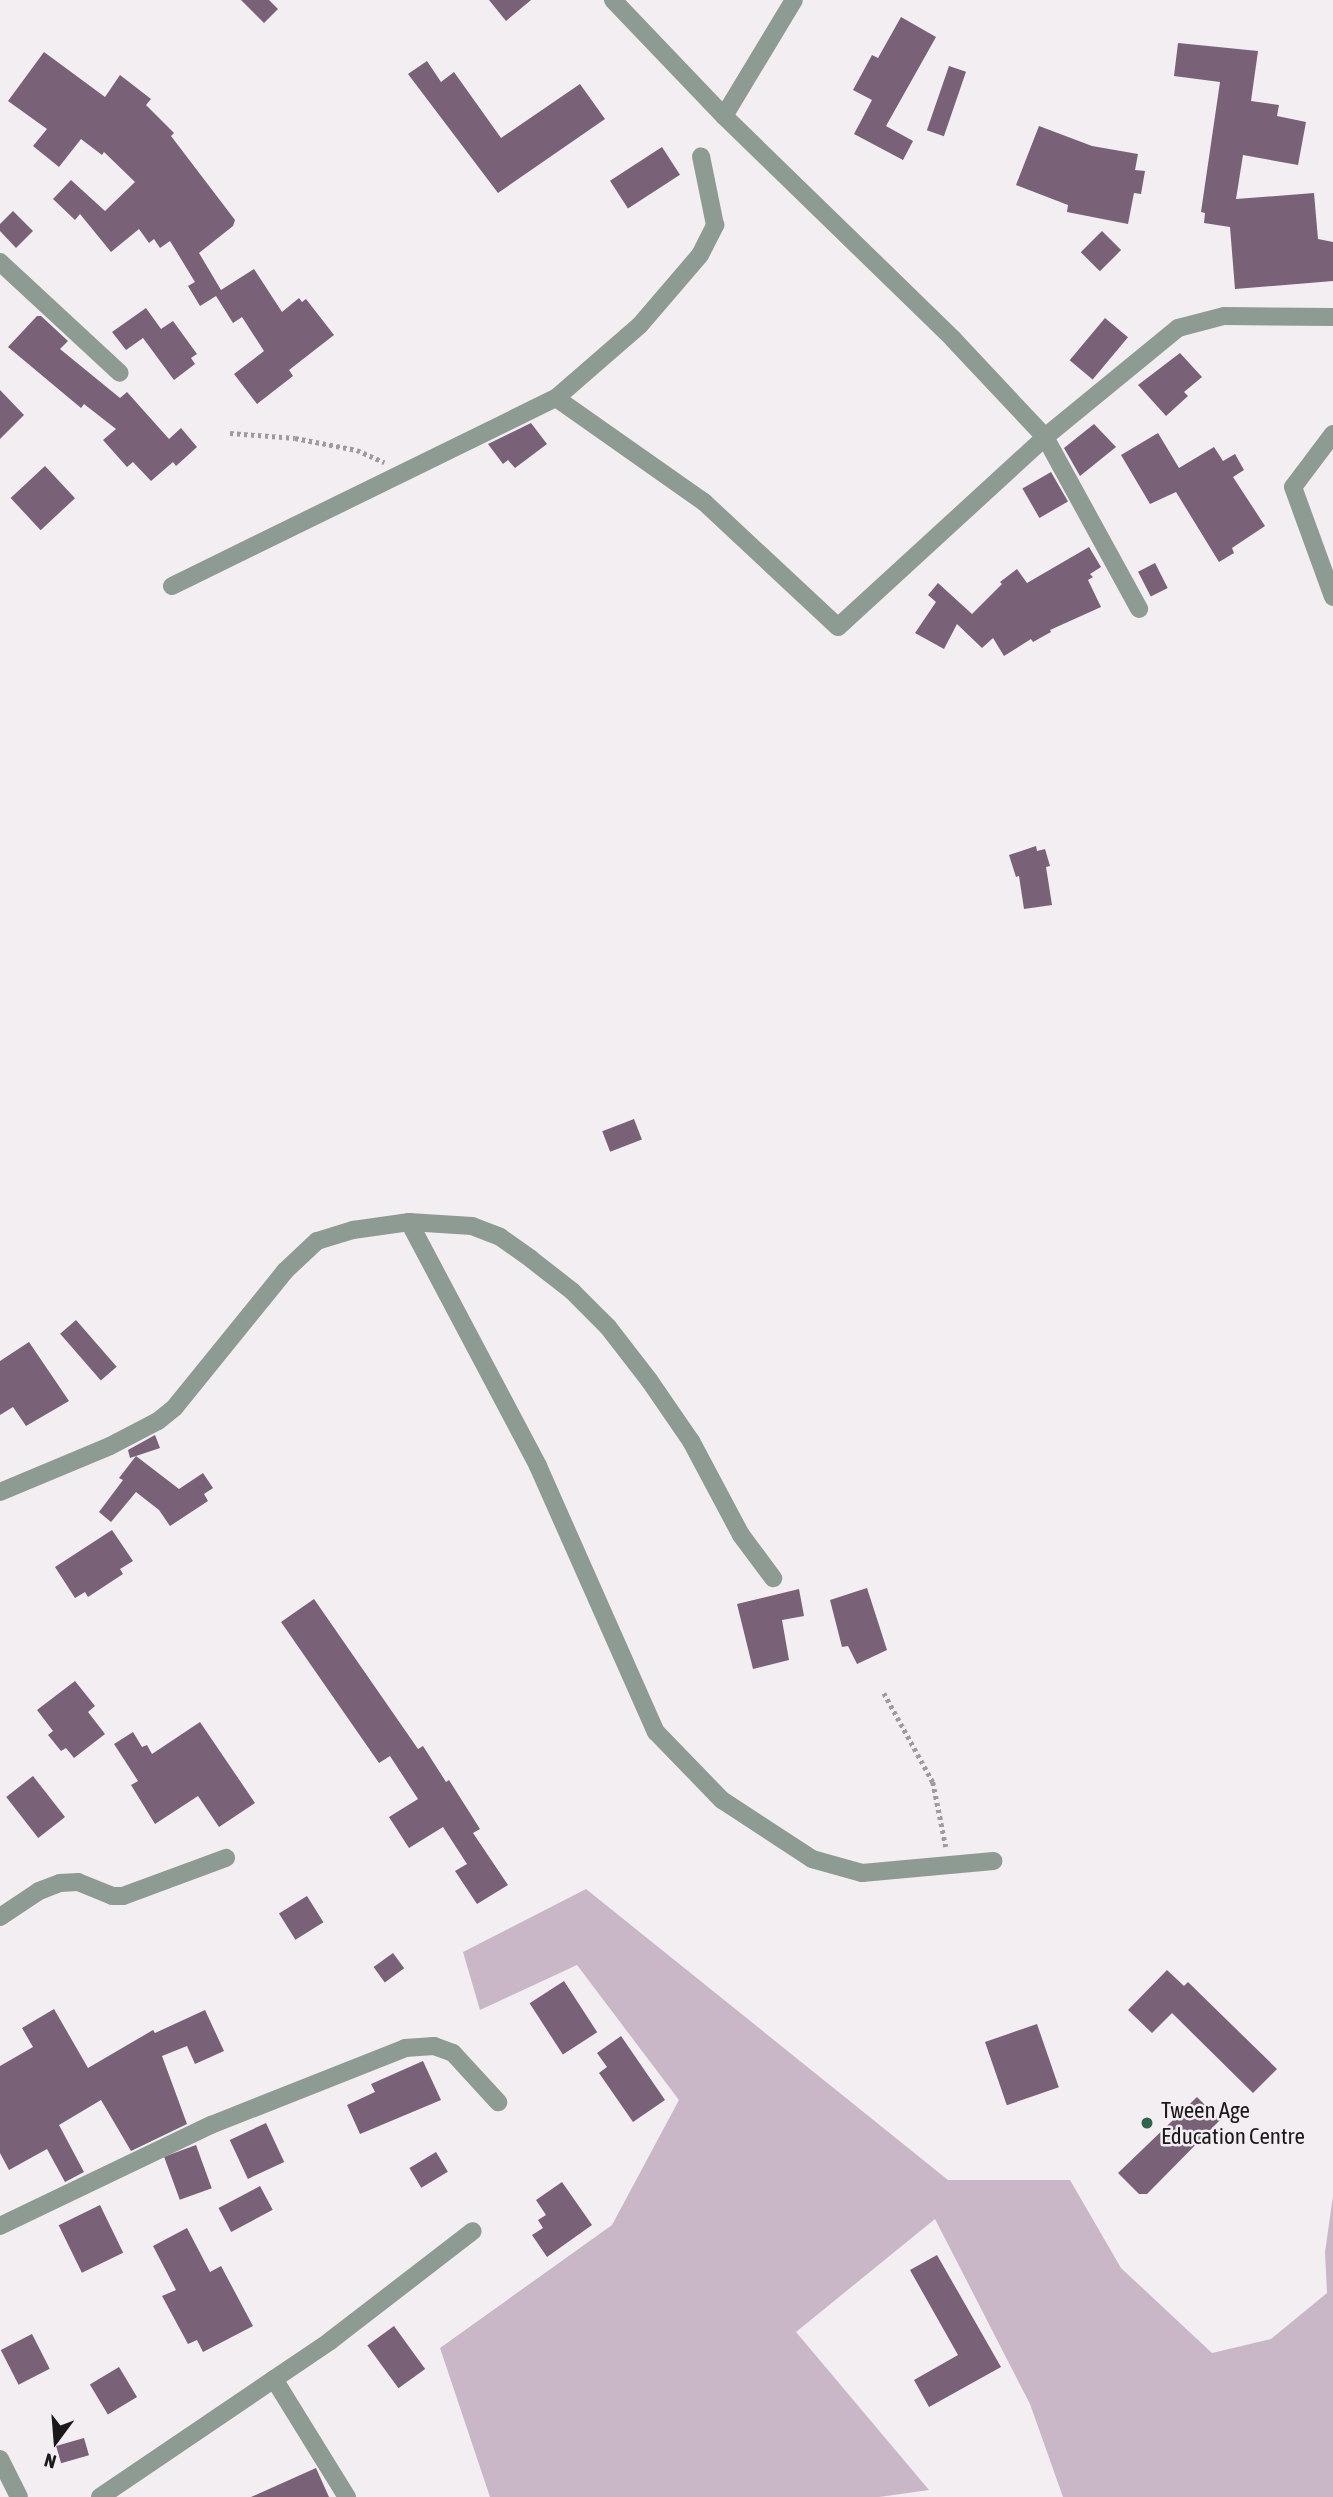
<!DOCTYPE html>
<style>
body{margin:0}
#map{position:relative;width:1333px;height:2497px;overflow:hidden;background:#f3eef2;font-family:"Asap Condensed",sans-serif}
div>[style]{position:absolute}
.green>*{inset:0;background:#c9b7c7}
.building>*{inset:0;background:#796177;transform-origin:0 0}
.path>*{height:4.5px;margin-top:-2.25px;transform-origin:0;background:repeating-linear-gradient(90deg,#9e9a9d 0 3.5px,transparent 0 7px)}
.minor>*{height:18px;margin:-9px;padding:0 9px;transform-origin:9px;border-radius:9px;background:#8d9b93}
.dots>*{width:19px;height:19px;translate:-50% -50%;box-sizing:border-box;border:4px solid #f3eef2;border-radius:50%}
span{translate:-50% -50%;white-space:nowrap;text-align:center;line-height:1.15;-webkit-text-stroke:5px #f3eef2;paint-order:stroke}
.poi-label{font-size:23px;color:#1b191b}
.left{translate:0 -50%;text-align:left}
.north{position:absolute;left:21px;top:2406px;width:70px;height:70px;-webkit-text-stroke:5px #f3eef2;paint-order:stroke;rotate:196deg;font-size:19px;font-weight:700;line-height:28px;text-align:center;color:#1b191b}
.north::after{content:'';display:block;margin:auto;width:24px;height:32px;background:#1b191b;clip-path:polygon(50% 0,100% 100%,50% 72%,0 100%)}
</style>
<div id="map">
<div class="green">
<i style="clip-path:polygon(586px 1889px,948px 2180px,1070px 2180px,1121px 2268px,1212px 2353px,1271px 2339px,1327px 2293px,1325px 2252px,1333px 2196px,1333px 2497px,1063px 2497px,1030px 2404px,935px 2219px,796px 2332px,929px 2490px,879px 2497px,490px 2497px,440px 2348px,612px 2225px,679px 2100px,577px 1965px,480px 2010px,463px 1952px)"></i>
</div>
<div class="building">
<i style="clip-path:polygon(241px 0,269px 0,278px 9px,264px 23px)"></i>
<i style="clip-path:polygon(489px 0,531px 0,506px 21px)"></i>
<i style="clip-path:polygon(901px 17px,936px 37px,886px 126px,913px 141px,903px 160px,854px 134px,872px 100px,853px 90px,872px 55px,878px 58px)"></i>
<i style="clip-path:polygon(1178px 43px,1258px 51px,1251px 101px,1279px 105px,1277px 116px,1306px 122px,1298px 165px,1243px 155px,1236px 199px,1314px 193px,1318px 239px,1333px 242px,1333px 281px,1235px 289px,1230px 227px,1204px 223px,1205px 213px,1201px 212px,1220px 82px,1174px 76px)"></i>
<i style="clip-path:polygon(44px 52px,105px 97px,120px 75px,151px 99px,146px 105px,174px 133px,171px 136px,235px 220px,233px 226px,199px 253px,221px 290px,254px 269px,282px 312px,299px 298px,302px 302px,306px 299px,334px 335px,289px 370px,293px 376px,257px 404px,234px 374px,264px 351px,242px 317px,233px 323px,216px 296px,200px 306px,188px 286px,195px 282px,170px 241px,160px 248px,154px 239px,149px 243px,139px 229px,111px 252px,80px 214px,75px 220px,53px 199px,71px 180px,105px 211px,135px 182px,104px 152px,102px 155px,81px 139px,59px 167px,33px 146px,47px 129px,8px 101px)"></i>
<i style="clip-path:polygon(427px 61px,441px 82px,454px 72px,501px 138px,580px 84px,605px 119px,498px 193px,408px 74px)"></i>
<i style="left:949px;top:66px;width:18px;height:68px;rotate:19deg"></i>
<i style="clip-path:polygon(1039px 126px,1092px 146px,1138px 154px,1135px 170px,1145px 171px,1141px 194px,1134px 193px,1128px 224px,1067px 212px,1068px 205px,1016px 185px)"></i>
<i style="left:662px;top:147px;width:33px;height:62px;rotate:57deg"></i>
<i style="clip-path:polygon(13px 211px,33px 231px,16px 248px,0 231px,0 224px)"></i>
<i style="left:1102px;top:231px;width:27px;height:30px;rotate:45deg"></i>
<i style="clip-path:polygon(146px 308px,161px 329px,173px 321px,197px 354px,191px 358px,195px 364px,174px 380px,143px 338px,126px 350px,112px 332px)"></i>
<i style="clip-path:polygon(37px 316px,41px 316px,68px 341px,60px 349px,120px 398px,127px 392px,169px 439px,181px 428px,197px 447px,176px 466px,173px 462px,151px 481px,133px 462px,127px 467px,103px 440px,116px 429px,84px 404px,81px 408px,8px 347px)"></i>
<i style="left:1105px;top:318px;width:30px;height:55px;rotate:40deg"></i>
<i style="clip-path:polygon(1180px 353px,1202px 377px,1184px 392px,1188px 396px,1166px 416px,1138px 385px)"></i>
<i style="clip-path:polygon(0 390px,24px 415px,0 439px)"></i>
<i style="clip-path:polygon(531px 423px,547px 444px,515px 468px,508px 460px,503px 464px,488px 444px)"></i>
<i style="clip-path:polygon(1094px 424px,1116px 447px,1080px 476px,1064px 448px)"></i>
<i style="clip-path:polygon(1158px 433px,1179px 468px,1214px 447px,1223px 461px,1235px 454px,1244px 470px,1233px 477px,1265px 526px,1232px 548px,1234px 553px,1219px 562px,1176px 492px,1150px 504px,1121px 455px)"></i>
<i style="left:45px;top:466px;width:44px;height:47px;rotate:47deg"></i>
<i style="left:1051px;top:472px;width:34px;height:33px;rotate:60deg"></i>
<i style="clip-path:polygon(1089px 547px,1101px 567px,1090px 574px,1093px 577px,1088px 580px,1101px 607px,1050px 630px,1051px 632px,1033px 642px,1031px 639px,1004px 656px,993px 638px,982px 648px,957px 624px,944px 649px,915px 633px,936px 602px,928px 595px,938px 583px,972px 614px,1002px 584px,1000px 582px,1017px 569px,1027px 583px)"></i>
<i style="left:1155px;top:563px;width:28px;height:19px;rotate:63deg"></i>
<i style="clip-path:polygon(1036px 846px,1037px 851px,1045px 849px,1050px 866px,1046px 867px,1052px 905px,1024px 909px,1019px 876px,1016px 877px,1009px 855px)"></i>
<i style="left:634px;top:1119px;width:22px;height:34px;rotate:69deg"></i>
<i style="left:76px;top:1320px;width:62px;height:21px;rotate:49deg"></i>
<i style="clip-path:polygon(29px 1342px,69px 1401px,26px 1426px,13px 1407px,0 1415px,0 1361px)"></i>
<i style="clip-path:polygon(155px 1435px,160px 1448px,130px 1458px,128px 1450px)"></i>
<i style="clip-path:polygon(136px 1456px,179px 1489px,203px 1473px,213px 1488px,204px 1494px,208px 1501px,170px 1526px,159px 1510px,136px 1492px,111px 1522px,99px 1512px,123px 1480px,119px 1478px)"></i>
<i style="clip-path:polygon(112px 1530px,133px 1561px,120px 1569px,123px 1574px,88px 1597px,85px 1592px,75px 1598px,55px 1567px)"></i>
<i style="clip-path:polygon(867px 1588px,887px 1650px,857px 1664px,848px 1646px,842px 1647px,830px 1600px)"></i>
<i style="clip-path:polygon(799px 1589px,804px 1616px,782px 1620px,789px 1660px,753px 1669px,737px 1604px)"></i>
<i style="clip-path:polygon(314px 1599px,418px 1749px,423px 1746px,446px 1782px,449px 1780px,480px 1829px,473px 1833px,508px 1885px,477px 1904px,455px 1871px,467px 1864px,443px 1827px,409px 1848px,389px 1817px,418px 1799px,390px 1756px,379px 1763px,281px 1622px)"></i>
<i style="clip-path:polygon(75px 1681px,95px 1706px,88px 1712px,105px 1734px,74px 1758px,66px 1748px,61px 1751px,48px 1735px,53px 1731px,37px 1710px)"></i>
<i style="clip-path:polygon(200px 1722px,255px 1803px,219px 1827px,198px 1796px,155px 1824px,131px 1785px,138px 1781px,114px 1744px,133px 1732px,142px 1747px,147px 1745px,152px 1754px)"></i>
<i style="left:33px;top:1776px;width:52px;height:34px;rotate:52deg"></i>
<i style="left:307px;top:1896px;width:31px;height:33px;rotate:58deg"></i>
<i style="left:393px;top:1953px;width:19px;height:24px;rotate:54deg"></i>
<i style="clip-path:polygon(1167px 1970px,1184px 1986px,1188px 1982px,1277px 2069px,1253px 2093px,1172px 2013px,1152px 2033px,1128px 2010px)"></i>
<i style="left:564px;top:1981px;width:61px;height:41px;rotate:57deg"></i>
<i style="clip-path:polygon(54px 2009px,88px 2068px,153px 2030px,155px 2033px,205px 2010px,224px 2051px,195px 2064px,187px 2046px,162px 2056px,187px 2124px,131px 2151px,101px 2100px,59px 2125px,84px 2172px,65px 2182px,47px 2149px,9px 2170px,0 2153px,0 2066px,33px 2047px,22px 2028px)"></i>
<i style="left:1037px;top:2024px;width:67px;height:55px;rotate:71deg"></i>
<i style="clip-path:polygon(621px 2036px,665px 2100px,633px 2122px,599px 2073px,607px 2067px,597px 2053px)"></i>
<i style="clip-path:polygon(423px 2061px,441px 2100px,360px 2134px,347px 2105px,375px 2092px,371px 2084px)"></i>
<i style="clip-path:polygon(1197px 2097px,1220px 2120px,1147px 2194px,1139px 2194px,1118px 2173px)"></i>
<i style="left:266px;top:2123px;width:43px;height:40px;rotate:65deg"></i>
<i style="left:196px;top:2145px;width:46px;height:34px;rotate:70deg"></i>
<i style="left:436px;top:2152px;width:23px;height:31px;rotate:59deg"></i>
<i style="clip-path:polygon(562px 2182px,592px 2225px,547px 2257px,532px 2235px,543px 2228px,538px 2220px,546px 2215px,536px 2200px)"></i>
<i style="left:260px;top:2186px;width:27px;height:47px;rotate:62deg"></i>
<i style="left:100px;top:2205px;width:53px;height:46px;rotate:64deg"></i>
<i style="clip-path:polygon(187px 2228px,210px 2272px,221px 2266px,253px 2326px,203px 2352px,197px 2340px,188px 2344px,162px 2296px,176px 2290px,153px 2246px)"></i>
<i style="clip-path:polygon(937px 2255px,1001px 2367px,929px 2407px,914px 2380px,958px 2355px,910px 2270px)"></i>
<i style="left:394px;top:2326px;width:53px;height:33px;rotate:54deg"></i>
<i style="left:32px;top:2334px;width:39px;height:35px;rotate:63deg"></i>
<i style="left:119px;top:2367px;width:35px;height:34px;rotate:59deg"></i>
<i style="left:84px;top:2438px;width:18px;height:29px;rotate:74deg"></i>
<i style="clip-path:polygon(316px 2468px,329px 2497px,251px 2497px)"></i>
</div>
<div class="path">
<i style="left:230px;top:433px;width:65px;rotate:4.4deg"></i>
<i style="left:295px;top:438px;width:63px;rotate:11deg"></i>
<i style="left:357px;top:450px;width:30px;rotate:24deg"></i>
<i style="left:884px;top:1693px;width:102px;rotate:61.2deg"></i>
<i style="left:933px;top:1782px;width:66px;rotate:78.7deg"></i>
</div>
<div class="minor">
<i style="left:613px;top:0;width:161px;rotate:46.3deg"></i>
<i style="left:724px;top:116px;width:320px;rotate:44.2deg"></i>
<i style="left:953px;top:339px;width:134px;rotate:46.8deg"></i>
<i style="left:1045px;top:437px;width:196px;rotate:61.3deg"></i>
<i style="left:724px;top:116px;width:135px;rotate:-58.9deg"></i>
<i style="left:0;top:262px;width:163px;rotate:42.8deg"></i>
<i style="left:556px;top:398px;width:181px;rotate:35.1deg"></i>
<i style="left:704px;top:502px;width:183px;rotate:43deg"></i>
<i style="left:838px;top:627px;width:281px;rotate:-42.5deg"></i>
<i style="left:1045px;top:437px;width:172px;rotate:-39.3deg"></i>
<i style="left:1178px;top:328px;width:48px;rotate:-14.6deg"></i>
<i style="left:1224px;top:316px;width:109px;rotate:0.5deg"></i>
<i style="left:1333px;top:434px;width:66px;rotate:127deg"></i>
<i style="left:1293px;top:487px;width:117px;rotate:70deg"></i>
<i style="left:172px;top:586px;width:428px;rotate:-26.1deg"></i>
<i style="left:556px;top:398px;width:111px;rotate:-41deg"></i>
<i style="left:640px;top:325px;width:92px;rotate:-49.4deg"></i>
<i style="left:700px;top:255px;width:34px;rotate:-63deg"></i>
<i style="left:715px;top:225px;width:70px;rotate:-101.5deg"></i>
<i style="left:409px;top:1222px;width:276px;rotate:62.1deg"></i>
<i style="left:538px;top:1466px;width:291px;rotate:66.1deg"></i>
<i style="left:656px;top:1732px;width:95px;rotate:45.9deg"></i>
<i style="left:722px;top:1800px;width:108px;rotate:33.2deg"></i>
<i style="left:812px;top:1859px;width:52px;rotate:15.6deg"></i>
<i style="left:862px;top:1873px;width:132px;rotate:-5.2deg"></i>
<i style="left:0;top:1492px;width:119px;rotate:-22.7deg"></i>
<i style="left:110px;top:1446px;width:54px;rotate:-27.5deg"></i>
<i style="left:158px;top:1421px;width:22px;rotate:-39deg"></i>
<i style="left:175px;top:1407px;width:175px;rotate:-51deg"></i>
<i style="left:285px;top:1271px;width:44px;rotate:-43.2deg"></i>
<i style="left:317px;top:1241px;width:38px;rotate:-17deg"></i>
<i style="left:353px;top:1230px;width:57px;rotate:-8.1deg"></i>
<i style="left:409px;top:1222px;width:63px;rotate:3.6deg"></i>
<i style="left:472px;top:1226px;width:30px;rotate:21deg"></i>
<i style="left:500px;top:1237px;width:38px;rotate:35deg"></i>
<i style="left:531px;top:1259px;width:52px;rotate:38deg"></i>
<i style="left:572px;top:1291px;width:51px;rotate:45deg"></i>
<i style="left:608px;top:1327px;width:67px;rotate:52.3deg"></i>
<i style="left:649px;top:1380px;width:74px;rotate:55.5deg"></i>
<i style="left:691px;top:1441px;width:106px;rotate:62deg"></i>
<i style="left:741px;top:1535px;width:54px;rotate:53.3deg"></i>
<i style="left:0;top:1917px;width:47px;rotate:-33.7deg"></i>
<i style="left:39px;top:1891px;width:22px;rotate:-21deg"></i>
<i style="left:60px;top:1883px;width:18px;rotate:-3deg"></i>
<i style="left:78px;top:1882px;width:37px;rotate:22deg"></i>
<i style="left:112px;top:1896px;width:11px"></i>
<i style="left:123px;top:1896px;width:110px;rotate:-20.3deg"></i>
<i style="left:0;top:2226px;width:234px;rotate:-25.6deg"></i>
<i style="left:211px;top:2125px;width:209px;rotate:-21.6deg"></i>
<i style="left:405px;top:2048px;width:29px;rotate:-4deg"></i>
<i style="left:434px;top:2046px;width:20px;rotate:20deg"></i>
<i style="left:453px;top:2053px;width:67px;rotate:47.4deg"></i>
<i style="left:274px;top:2379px;width:139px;rotate:58.3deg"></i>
<i style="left:0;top:2459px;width:42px;rotate:63.4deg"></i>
<i style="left:100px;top:2497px;width:278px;rotate:-34.1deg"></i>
<i style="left:330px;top:2341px;width:180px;rotate:-37.6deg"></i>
</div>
<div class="dots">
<i style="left:1147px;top:2123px;background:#2f654b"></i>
</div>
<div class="poi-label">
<span class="left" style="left:1161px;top:2123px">Tween Age<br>Education Centre</span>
</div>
<div class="north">N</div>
</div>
